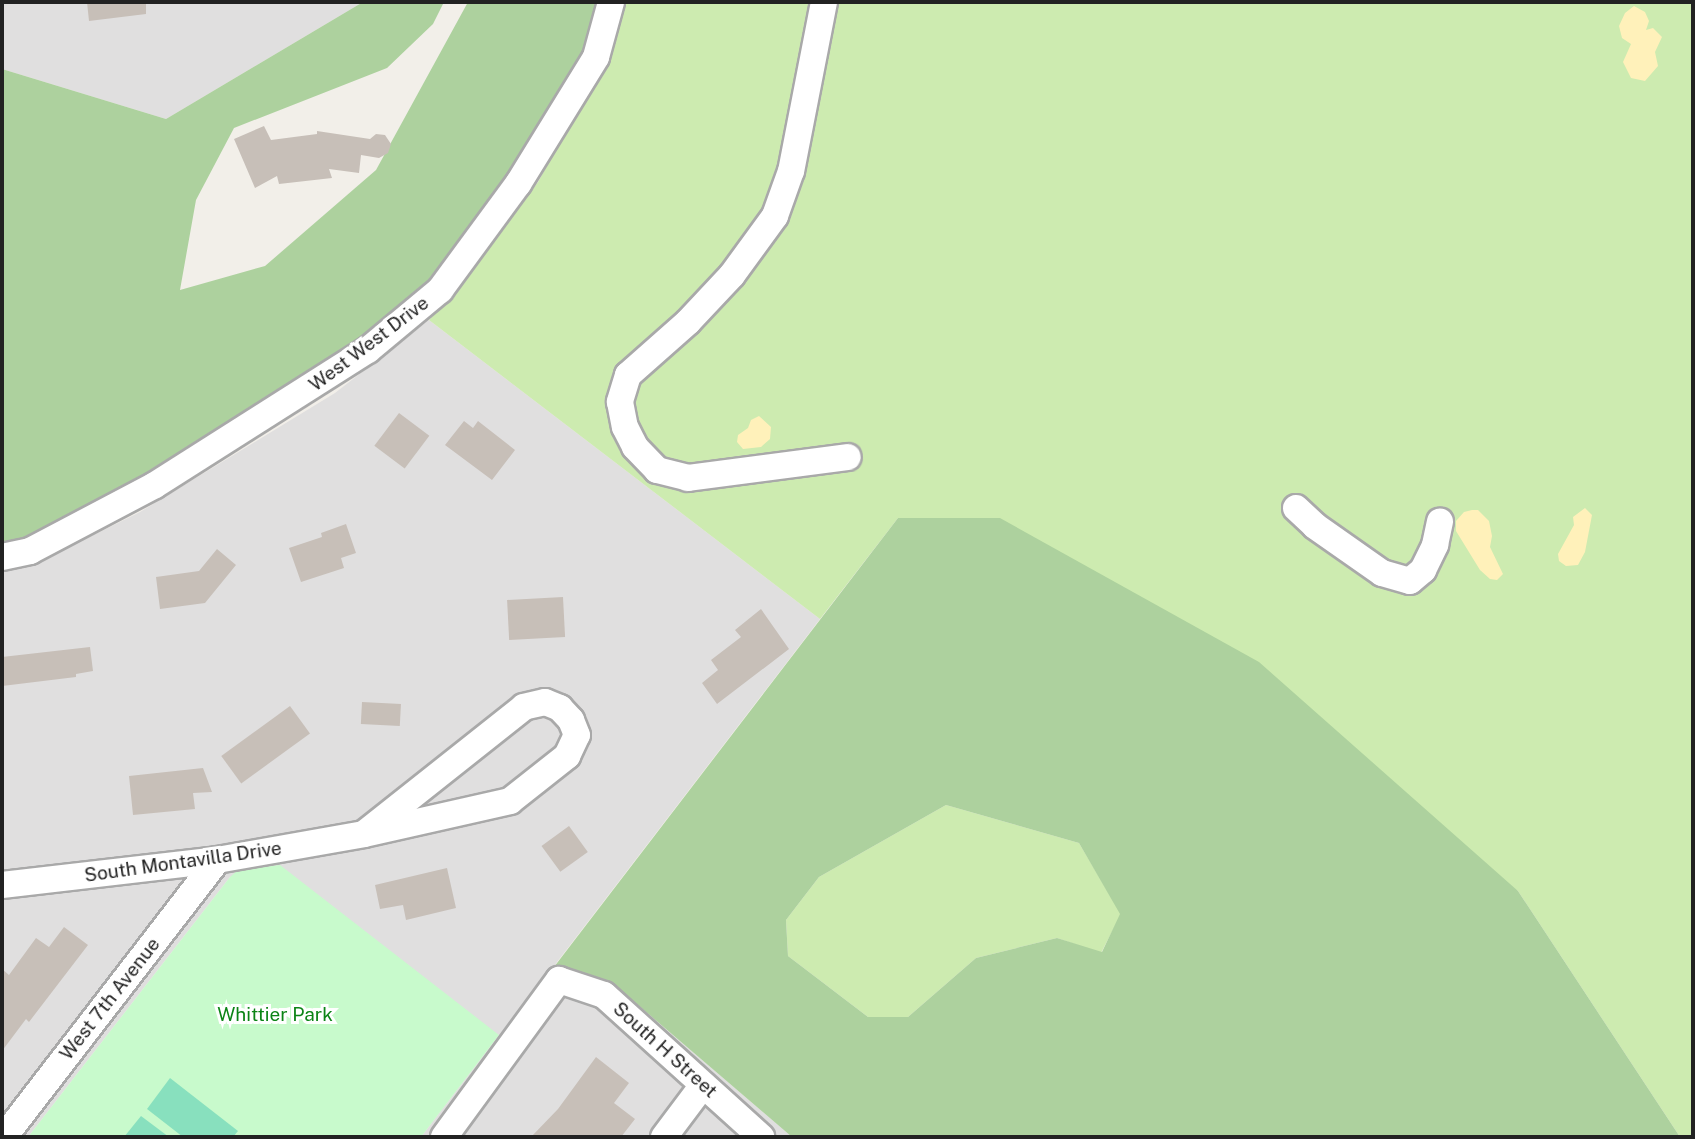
<!DOCTYPE html>
<style>
body{margin:0}
#map{position:relative;width:1695px;height:1139px;overflow:hidden;background:#f2efe9;font-family:"Public Sans",sans-serif}
div>[style]{position:absolute}
.residential>*{inset:0;background:#e0dfdf}
.grass>*{inset:0;background:#cdebb0}
.forest>*{inset:0;background:#add19e}
.sand>*{inset:0;background:#fff1ba}
.park>*{inset:0;background:#c8facc}
.pitch>*{inset:0;background:#88e0be}
.building>*{inset:0;background:#c7bfb8;transform-origin:0 0}
.roads{filter:drop-shadow(2px 0 #a9a9a9) drop-shadow(-2px 0 #a9a9a9) drop-shadow(0 2px #a9a9a9) drop-shadow(0 -2px #a9a9a9)}
.minor>*{height:26px;margin:-13px;padding:0 13px;transform-origin:13px;border-radius:13px;background:#fff}
span{translate:-50% -50%;white-space:nowrap;text-align:center;line-height:1.15;-webkit-text-stroke:6px #fff;paint-order:stroke}
.street-label{font-size:19px;color:#222}
.park-label{font-size:19px;color:#0c8416}
.frame{position:absolute;inset:0;border:4px solid #222;pointer-events:none}
</style>
<div id="map">
<div class="residential">
<i style="clip-path:polygon(2px 2px,363px 2px,166px 119px,2px 69px)"></i>
<i style="clip-path:polygon(429px 320px,820px 619px,554px 966px,624px 993px,792px 1137px,421px 1137px,499px 1035px,230px 877px,28px 1137px,2px 1137px,2px 571px,31px 566px,140px 512px,335px 393px)"></i>
</div>
<div class="grass">
<i style="clip-path:polygon(624px 2px,1693px 2px,1693px 1137px,1680px 1137px,1518px 891px,898px 518px,820px 619px,429px 320px,451px 297px,538px 182px,615px 44px)"></i>
<i style="clip-path:polygon(946px 805px,1079px 843px,1121px 914px,1101px 953px,1057px 938px,976px 958px,908px 1017px,868px 1017px,788px 956px,786px 920px,819px 877px)"></i>
</div>
<div class="forest">
<i style="clip-path:polygon(363px 2px,444px 2px,433px 24px,387px 68px,234px 128px,196px 200px,180px 290px,265px 266px,376px 170px,468px 2px,602px 2px,594px 39px,479px 221px,396px 317px,112px 494px,29px 537px,2px 544px,2px 69px,166px 119px)"></i>
<i style="clip-path:polygon(evenodd,898px 518px,1000px 518px,1259px 662px,1518px 891px,1680px 1137px,792px 1137px,624px 993px,554px 967px,898px 518px,946px 805px,1079px 843px,1120px 914px,1102px 952px,1057px 938px,976px 958px,908px 1017px,868px 1017px,788px 956px,786px 920px,819px 877px,946px 805px)"></i>
</div>
<div class="sand">
<i style="clip-path:polygon(1634px 6px,1645px 12px,1649px 21px,1646px 30px,1653px 28px,1662px 37px,1655px 52px,1658px 66px,1645px 81px,1631px 78px,1623px 62px,1631px 44px,1622px 38px,1619px 26px,1625px 13px)"></i>
<i style="clip-path:polygon(759px 416px,771px 427px,770px 439px,761px 447px,743px 449px,737px 442px,738px 435px,748px 428px,751px 420px)"></i>
<i style="clip-path:polygon(1585px 508px,1592px 515px,1585px 552px,1578px 565px,1566px 566px,1559px 561px,1558px 554px,1574px 525px,1573px 517px)"></i>
<i style="clip-path:polygon(1472px 510px,1478px 510px,1489px 521px,1492px 536px,1490px 547px,1503px 574px,1497px 580px,1490px 579px,1480px 570px,1456px 531px,1456px 521px,1464px 512px)"></i>
</div>
<div class="park">
<i style="clip-path:polygon(280px 865px,499px 1035px,421px 1137px,28px 1137px,230px 877px,238px 870px)"></i>
</div>
<div class="pitch">
<i style="clip-path:polygon(170px 1078px,238px 1131px,233px 1137px,183px 1137px,147px 1109px)"></i>
<i style="clip-path:polygon(141px 1116px,169px 1137px,124px 1137px)"></i>
</div>
<div class="building">
<i style="clip-path:polygon(87px 2px,146px 2px,146px 14px,89px 21px)"></i>
<i style="clip-path:polygon(264px 126px,271px 140px,317px 134px,317px 131px,370px 139px,376px 134px,385px 135px,391px 144px,388px 153px,379px 158px,361px 155px,359px 173px,329px 169px,332px 178px,279px 184px,277px 176px,255px 188px,234px 139px)"></i>
<i style="left:399px;top:413px;width:38px;height:41px;rotate:37deg"></i>
<i style="clip-path:polygon(464px 421px,473px 428px,478px 421px,515px 450px,492px 480px,445px 445px)"></i>
<i style="clip-path:polygon(346px 524px,356px 553px,341px 558px,344px 568px,301px 582px,289px 548px,322px 537px,321px 533px)"></i>
<i style="clip-path:polygon(217px 549px,236px 565px,205px 603px,160px 609px,156px 577px,199px 571px)"></i>
<i style="left:563px;top:597px;width:40px;height:56px;rotate:87deg"></i>
<i style="clip-path:polygon(761px 609px,789px 649px,717px 704px,702px 683px,718px 670px,711px 660px,741px 637px,735px 630px)"></i>
<i style="clip-path:polygon(90px 647px,93px 671px,76px 674px,76px 677px,2px 686px,2px 657px)"></i>
<i style="left:362px;top:702px;width:39px;height:22px;rotate:3deg"></i>
<i style="left:290px;top:706px;width:34px;height:85px;rotate:54deg"></i>
<i style="clip-path:polygon(203px 768px,212px 792px,193px 793px,195px 809px,133px 815px,129px 776px)"></i>
<i style="left:569px;top:826px;width:32px;height:34px;rotate:54deg"></i>
<i style="clip-path:polygon(447px 868px,456px 908px,406px 920px,403px 905px,380px 909px,375px 885px)"></i>
<i style="clip-path:polygon(64px 927px,88px 945px,29px 1022px,26px 1019px,2px 1051px,2px 969px,9px 975px,36px 938px,49px 947px)"></i>
<i style="clip-path:polygon(596px 1057px,629px 1083px,614px 1103px,635px 1119px,621px 1137px,531px 1137px,558px 1109px)"></i>
</div>
<div class="roads">
<div class="minor">
<i style="left:824px;top:2px;width:172px;rotate:101deg"></i>
<i style="left:791px;top:171px;width:48px;rotate:109.6deg"></i>
<i style="left:775px;top:216px;width:73px;rotate:126.1deg"></i>
<i style="left:732px;top:275px;width:64px;rotate:133.1deg"></i>
<i style="left:688px;top:322px;width:80px;rotate:138.5deg"></i>
<i style="left:628px;top:375px;width:28px;rotate:107deg"></i>
<i style="left:620px;top:402px;width:25px;rotate:79deg"></i>
<i style="left:625px;top:427px;width:22px;rotate:63deg"></i>
<i style="left:635px;top:447px;width:32px;rotate:46deg"></i>
<i style="left:657px;top:470px;width:32px;rotate:14deg"></i>
<i style="left:688px;top:478px;width:161px;rotate:-7.5deg"></i>
<i style="left:1296px;top:508px;width:26px;rotate:43deg"></i>
<i style="left:1315px;top:526px;width:82px;rotate:35deg"></i>
<i style="left:1382px;top:573px;width:29px;rotate:16deg"></i>
<i style="left:1410px;top:581px;width:17px;rotate:-40deg"></i>
<i style="left:1423px;top:570px;width:28px;rotate:-64deg"></i>
<i style="left:1435px;top:545px;width:24px;rotate:-78deg"></i>
<i style="left:2px;top:557px;width:29px;rotate:-12deg"></i>
<i style="left:30px;top:551px;width:141px;rotate:-27.8deg"></i>
<i style="left:155px;top:485px;width:252px;rotate:-32.4deg"></i>
<i style="left:368px;top:350px;width:94px;rotate:-39.8deg"></i>
<i style="left:440px;top:290px;width:132px;rotate:-53.7deg"></i>
<i style="left:518px;top:184px;width:149px;rotate:-58.4deg"></i>
<i style="left:596px;top:57px;width:57px;rotate:-74.7deg"></i>
<i style="left:2px;top:885px;width:216px;rotate:-6.6deg"></i>
<i style="left:217px;top:860px;width:149px;rotate:-10deg"></i>
<i style="left:364px;top:834px;width:150px;rotate:-12.7deg"></i>
<i style="left:510px;top:801px;width:73px;rotate:-38.3deg"></i>
<i style="left:567px;top:756px;width:23px;rotate:-65deg"></i>
<i style="left:577px;top:735px;width:16px;rotate:-112deg"></i>
<i style="left:571px;top:720px;width:16px;rotate:-133deg"></i>
<i style="left:560px;top:708px;width:16px;rotate:-158deg"></i>
<i style="left:545px;top:702px;width:22px;rotate:167deg"></i>
<i style="left:524px;top:707px;width:204px;rotate:141.6deg"></i>
<i style="left:4px;top:1137px;width:349px;rotate:-52.4deg"></i>
<i style="left:444px;top:1137px;width:195px;rotate:-53.8deg"></i>
<i style="left:559px;top:980px;width:47px;rotate:18.4deg"></i>
<i style="left:604px;top:995px;width:212px;rotate:42.1deg"></i>
<i style="left:664px;top:1137px;width:65px;rotate:-53.1deg"></i>
</div>
</div>
<div class="street-label">
<span style="left:369px;top:344px;rotate:-37deg">West West Drive</span>
<span style="left:183px;top:862px;rotate:-8deg">South Montavilla Drive</span>
<span style="left:110px;top:999px;rotate:-52deg">West 7th Avenue</span>
<span style="left:665px;top:1050px;rotate:42deg">South H Street</span>
</div>
<div class="park-label">
<span style="left:275px;top:1015px">Whittier Park</span>
</div>
<div class="frame"></div>
</div>
